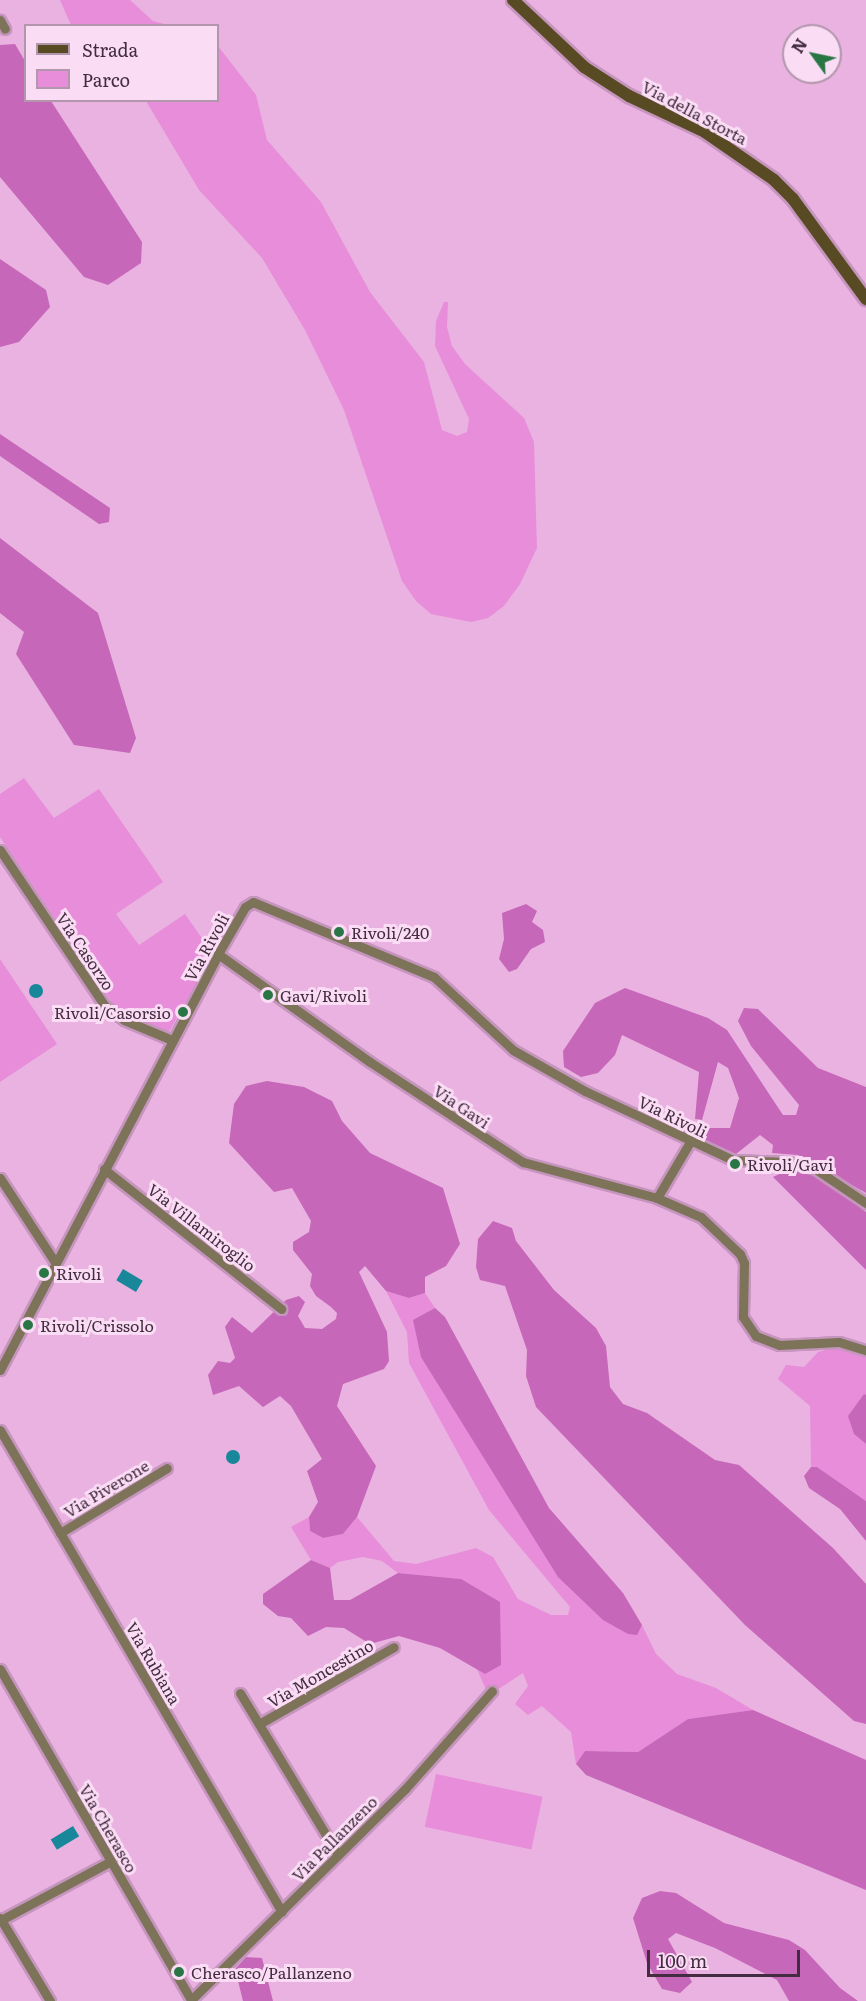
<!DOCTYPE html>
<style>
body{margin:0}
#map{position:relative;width:866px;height:2001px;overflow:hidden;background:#eab2e0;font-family:Literata,serif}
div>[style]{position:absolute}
.green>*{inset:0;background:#e88dda;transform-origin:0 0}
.forest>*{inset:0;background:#c667b9}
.water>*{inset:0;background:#188799;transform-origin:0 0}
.round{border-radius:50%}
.roads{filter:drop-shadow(2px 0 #c595bd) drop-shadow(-2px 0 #c595bd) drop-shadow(0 2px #c595bd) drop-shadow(0 -2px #c595bd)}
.minor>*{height:9px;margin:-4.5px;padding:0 4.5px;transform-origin:4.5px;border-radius:4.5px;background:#7c7359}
.secondary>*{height:12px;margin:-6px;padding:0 6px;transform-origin:6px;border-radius:6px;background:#584b23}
.dots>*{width:16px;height:16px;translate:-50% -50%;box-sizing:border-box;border:3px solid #faddf5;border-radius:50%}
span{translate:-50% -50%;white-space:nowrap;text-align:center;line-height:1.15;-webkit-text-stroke:6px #faddf5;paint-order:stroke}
.street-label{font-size:16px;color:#432c3f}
.poi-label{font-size:16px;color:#432c3f}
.left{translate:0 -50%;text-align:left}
.right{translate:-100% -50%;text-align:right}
.legend{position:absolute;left:24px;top:24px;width:195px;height:78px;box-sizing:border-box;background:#faddf5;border:2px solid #b196ac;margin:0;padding:8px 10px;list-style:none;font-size:18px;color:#432c3f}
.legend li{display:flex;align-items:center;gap:12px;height:30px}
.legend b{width:30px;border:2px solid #b196ac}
.north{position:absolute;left:782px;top:24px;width:60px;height:60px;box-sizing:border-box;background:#faddf5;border:2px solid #b196ac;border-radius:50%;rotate:303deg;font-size:16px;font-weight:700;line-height:24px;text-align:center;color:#432c3f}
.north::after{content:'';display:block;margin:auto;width:21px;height:27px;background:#297645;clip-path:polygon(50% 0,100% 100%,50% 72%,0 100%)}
.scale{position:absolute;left:647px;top:1950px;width:153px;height:27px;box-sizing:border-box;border:3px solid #432c3f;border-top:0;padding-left:8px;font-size:18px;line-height:21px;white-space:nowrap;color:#432c3f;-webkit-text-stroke:4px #faddf5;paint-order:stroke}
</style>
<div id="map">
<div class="green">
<i style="clip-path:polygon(60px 0,130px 0,153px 21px,168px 25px,71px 25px)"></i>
<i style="clip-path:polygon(218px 46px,256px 95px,267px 140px,321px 202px,370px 292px,424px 362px,442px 430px,457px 436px,467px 432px,469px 419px,435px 346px,436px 321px,444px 302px,448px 302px,447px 327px,452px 346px,465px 364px,524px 418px,534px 442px,537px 548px,520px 584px,504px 606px,488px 618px,471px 622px,431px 614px,416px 601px,402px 581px,344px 410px,305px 330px,262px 258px,199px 190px,146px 101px,218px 100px)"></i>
<i style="clip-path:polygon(24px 778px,54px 818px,99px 789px,163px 882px,116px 914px,139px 945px,185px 914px,213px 954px,169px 1032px,117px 1010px,0 837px,0 794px)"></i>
<i style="clip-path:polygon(0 959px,57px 1044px,0 1082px)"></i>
<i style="clip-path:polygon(386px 1291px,409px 1298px,425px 1293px,435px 1308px,414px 1321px,637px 1634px,642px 1625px,656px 1654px,677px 1674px,716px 1688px,753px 1710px,688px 1719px,638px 1752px,585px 1751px,576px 1764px,571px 1732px,542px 1706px,528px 1715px,515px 1704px,528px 1686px,523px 1673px,500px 1688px,486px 1690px,477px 1669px,485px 1674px,461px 1579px,398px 1573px,382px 1561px,363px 1557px,338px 1562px,330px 1568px,311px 1560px,291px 1527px,309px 1517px,310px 1531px,323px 1538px,343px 1534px,357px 1517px,394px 1561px,416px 1564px,476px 1548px,493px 1557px,518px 1599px,551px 1615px,568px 1615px,570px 1607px,489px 1510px,409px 1363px,407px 1332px)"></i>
<i style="clip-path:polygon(836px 1347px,866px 1353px,866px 1395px,854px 1434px,866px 1444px,866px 1501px,817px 1467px,811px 1467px,810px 1406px,778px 1379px,786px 1365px,804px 1367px,818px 1352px)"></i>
<i style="left:436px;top:1774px;width:109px;height:54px;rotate:12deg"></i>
</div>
<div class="forest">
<i style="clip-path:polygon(15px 44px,25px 61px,26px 100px,51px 101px,142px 242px,141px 263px,108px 285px,84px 277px,0 177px,0 45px)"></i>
<i style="clip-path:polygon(0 259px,46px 290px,50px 307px,19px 342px,0 347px)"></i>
<i style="clip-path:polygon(0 434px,110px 508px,109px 522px,99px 524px,0 456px)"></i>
<i style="clip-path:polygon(0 538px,98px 613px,136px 738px,130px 753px,74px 745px,16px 654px,24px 632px,0 613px)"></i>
<i style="clip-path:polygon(526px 904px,537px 911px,532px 922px,543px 930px,545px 942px,531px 949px,517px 969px,509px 972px,499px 959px,504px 939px,502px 913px)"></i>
<i style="clip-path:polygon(625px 988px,708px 1018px,727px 1030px,783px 1115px,796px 1115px,799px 1105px,751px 1046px,738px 1021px,744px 1008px,758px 1009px,818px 1068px,866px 1087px,866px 1193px,798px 1155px,772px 1153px,773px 1145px,760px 1135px,736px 1154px,699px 1140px,705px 1128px,730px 1128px,739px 1098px,728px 1068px,718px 1062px,702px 1120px,695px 1119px,699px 1072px,622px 1035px,615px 1055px,598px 1073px,581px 1077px,564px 1067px,563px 1051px,595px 1003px)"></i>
<i style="clip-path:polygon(267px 1081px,304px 1087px,332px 1101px,342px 1121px,370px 1153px,443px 1188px,460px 1244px,446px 1266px,425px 1277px,425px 1293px,409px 1298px,386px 1291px,365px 1266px,359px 1272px,387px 1332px,389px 1361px,384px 1369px,343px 1384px,337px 1406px,376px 1466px,357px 1517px,343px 1534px,323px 1538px,310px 1531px,309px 1517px,318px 1502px,307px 1471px,322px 1459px,291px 1406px,280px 1396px,263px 1407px,239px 1386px,213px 1395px,208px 1375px,218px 1361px,230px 1363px,235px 1358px,225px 1327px,232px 1317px,252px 1333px,286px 1300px,299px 1296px,305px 1302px,298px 1316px,305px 1328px,322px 1329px,336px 1319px,337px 1313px,331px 1307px,316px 1296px,310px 1286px,312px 1274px,293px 1250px,293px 1242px,309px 1232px,311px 1221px,292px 1188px,274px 1192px,229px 1143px,234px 1104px,246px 1086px)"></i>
<i style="clip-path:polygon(790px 1169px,804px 1169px,825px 1180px,866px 1212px,866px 1270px,773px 1177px)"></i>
<i style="clip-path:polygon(493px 1221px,512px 1228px,516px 1241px,554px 1290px,596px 1328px,606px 1346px,610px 1387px,623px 1404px,647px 1413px,715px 1460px,739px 1465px,833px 1548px,866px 1584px,866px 1724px,854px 1721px,745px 1625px,536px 1407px,526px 1376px,527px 1350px,505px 1286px,480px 1280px,476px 1267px,478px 1239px)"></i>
<i style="clip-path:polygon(435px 1308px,445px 1317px,549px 1508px,623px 1593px,642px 1625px,637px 1635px,628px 1634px,603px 1620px,558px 1577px,421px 1357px,413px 1320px)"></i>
<i style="clip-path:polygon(864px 1394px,866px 1395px,866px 1444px,854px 1434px,848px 1416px)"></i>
<i style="clip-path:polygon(811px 1467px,817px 1467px,866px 1501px,866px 1541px,840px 1509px,809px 1488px,804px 1476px)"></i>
<i style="clip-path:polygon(311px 1560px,330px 1568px,334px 1600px,350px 1600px,398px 1573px,461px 1579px,500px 1602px,501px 1665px,485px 1674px,440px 1648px,399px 1636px,370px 1644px,344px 1628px,326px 1627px,308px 1636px,291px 1618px,278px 1616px,263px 1604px,263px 1594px)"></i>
<i style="clip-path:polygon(753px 1710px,866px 1760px,866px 1890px,586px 1775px,576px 1764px,585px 1751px,638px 1752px,688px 1719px)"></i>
<i style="clip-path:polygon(660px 1891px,676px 1893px,724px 1923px,789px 1940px,805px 1950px,840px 1988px,858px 2001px,789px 2001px,777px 1980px,715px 1948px,676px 1933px,668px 1939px,692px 1982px,680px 1993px,662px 1989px,647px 1963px,633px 1918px,642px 1898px)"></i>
<i style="clip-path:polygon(246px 1957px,262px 1958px,273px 2001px,243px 2001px,235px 1969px)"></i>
</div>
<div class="water">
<i class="round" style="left:29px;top:984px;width:14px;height:14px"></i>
<i style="left:123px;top:1269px;width:23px;height:13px;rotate:31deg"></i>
<i class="round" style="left:226px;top:1450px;width:14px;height:14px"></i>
<i style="left:73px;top:1826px;width:12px;height:26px;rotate:59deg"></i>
</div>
<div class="roads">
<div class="minor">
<i style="left:0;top:20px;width:10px;rotate:61deg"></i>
<i style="left:0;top:850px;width:188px;rotate:56.1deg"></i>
<i style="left:105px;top:1006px;width:24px;rotate:36deg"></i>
<i style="left:124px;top:1020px;width:52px;rotate:22.6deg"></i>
<i style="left:218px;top:954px;width:186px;rotate:35.4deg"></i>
<i style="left:370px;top:1062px;width:183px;rotate:33.2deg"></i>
<i style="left:523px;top:1162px;width:139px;rotate:15deg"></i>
<i style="left:657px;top:1198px;width:65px;rotate:-59.5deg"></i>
<i style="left:104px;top:1169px;width:226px;rotate:38.3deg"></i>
<i style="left:0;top:1178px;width:100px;rotate:56.8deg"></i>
<i style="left:657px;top:1198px;width:48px;rotate:23.4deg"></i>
<i style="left:701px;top:1217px;width:54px;rotate:43.5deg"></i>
<i style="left:740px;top:1254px;width:10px;rotate:66deg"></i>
<i style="left:744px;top:1263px;width:54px;rotate:91.1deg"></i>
<i style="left:743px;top:1317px;width:23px;rotate:56deg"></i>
<i style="left:756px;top:1336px;width:25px;rotate:21deg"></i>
<i style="left:779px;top:1345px;width:60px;rotate:-2.9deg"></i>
<i style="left:839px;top:1342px;width:28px;rotate:17deg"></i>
<i style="left:0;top:1370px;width:470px;rotate:-62.3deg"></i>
<i style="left:218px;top:954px;width:54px;rotate:-60.1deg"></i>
<i style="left:245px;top:907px;width:9px;rotate:-32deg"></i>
<i style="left:253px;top:902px;width:196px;rotate:22.5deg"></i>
<i style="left:434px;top:977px;width:108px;rotate:42.7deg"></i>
<i style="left:513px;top:1050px;width:83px;rotate:29.7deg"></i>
<i style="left:585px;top:1091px;width:163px;rotate:25deg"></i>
<i style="left:733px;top:1160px;width:54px;rotate:2.1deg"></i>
<i style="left:787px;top:1162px;width:28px;rotate:13deg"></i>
<i style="left:814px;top:1168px;width:63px;rotate:33.9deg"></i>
<i style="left:0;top:1430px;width:558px;rotate:59.67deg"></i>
<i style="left:60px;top:1533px;width:125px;rotate:-31.3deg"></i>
<i style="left:0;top:1669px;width:384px;rotate:60deg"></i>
<i style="left:240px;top:1693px;width:189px;rotate:58.8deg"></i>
<i style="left:259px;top:1724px;width:155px;rotate:-29.7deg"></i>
<i style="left:0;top:1918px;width:97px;rotate:58.9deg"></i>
<i style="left:1px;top:1920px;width:125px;rotate:-28.2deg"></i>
<i style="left:191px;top:2000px;width:301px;rotate:-44.6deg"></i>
<i style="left:405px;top:1789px;width:131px;rotate:-48.4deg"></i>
</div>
<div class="secondary">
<i style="left:513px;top:0;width:98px;rotate:43.3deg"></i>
<i style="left:584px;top:67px;width:54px;rotate:32.8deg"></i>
<i style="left:629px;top:96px;width:84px;rotate:25.3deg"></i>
<i style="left:705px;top:132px;width:84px;rotate:34.8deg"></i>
<i style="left:774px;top:180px;width:27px;rotate:45deg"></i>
<i style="left:793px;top:199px;width:124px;rotate:53.9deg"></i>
</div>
</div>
<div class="dots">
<i style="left:339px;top:932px;background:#297645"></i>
<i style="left:268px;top:995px;background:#297645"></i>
<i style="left:183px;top:1012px;background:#297645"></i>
<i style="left:735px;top:1164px;background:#297645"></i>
<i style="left:44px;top:1273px;background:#297645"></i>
<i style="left:28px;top:1325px;background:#297645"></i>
<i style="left:179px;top:1972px;background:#297645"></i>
</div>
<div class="street-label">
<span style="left:695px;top:112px;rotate:28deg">Via della Storta</span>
<span style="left:206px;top:947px;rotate:-61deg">Via Rivoli</span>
<span style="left:86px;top:951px;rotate:56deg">Via Casorzo</span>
<span style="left:462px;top:1106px;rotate:34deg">Via Gavi</span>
<span style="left:673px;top:1116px;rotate:26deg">Via Rivoli</span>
<span style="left:202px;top:1227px;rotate:38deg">Via Villamiroglio</span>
<span style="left:106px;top:1488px;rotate:-31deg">Via Piverone</span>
<span style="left:154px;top:1663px;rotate:60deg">Via Rubiana</span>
<span style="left:320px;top:1673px;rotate:-30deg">Via Moncestino</span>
<span style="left:109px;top:1828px;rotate:60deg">Via Cherasco</span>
<span style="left:334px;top:1838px;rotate:-45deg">Via Pallanzeno</span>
</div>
<div class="poi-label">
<span class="left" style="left:351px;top:932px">Rivoli/240</span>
<span class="left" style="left:280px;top:995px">Gavi/Rivoli</span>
<span class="right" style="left:171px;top:1012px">Rivoli/Casorsio</span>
<span class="left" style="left:747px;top:1164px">Rivoli/Gavi</span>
<span class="left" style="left:56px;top:1273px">Rivoli</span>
<span class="left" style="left:40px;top:1325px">Rivoli/Crissolo</span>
<span class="left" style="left:191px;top:1972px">Cherasco/Pallanzeno</span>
</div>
<ul class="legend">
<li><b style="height:8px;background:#584b23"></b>Strada</li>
<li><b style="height:16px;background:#e88dda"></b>Parco</li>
</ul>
<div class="north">N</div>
<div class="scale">100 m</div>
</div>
